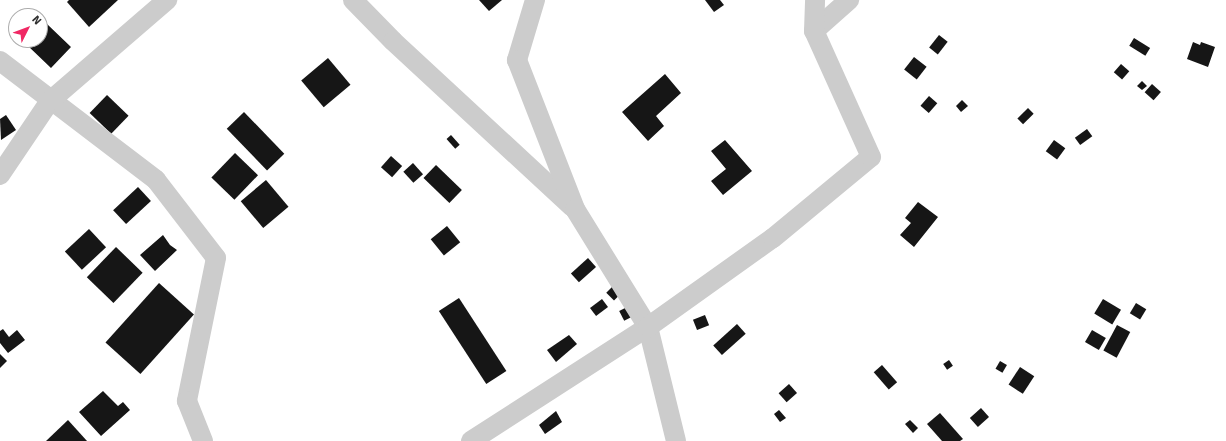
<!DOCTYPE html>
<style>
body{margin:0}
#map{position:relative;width:1226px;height:441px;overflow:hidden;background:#fff;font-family:Signika,sans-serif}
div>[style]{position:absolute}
.building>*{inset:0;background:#161616;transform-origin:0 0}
.minor>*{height:20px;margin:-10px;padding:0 10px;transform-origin:10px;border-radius:10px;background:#ccc}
span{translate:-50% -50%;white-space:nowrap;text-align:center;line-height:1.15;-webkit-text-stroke:4px #fff;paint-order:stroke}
.north{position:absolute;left:8px;top:8px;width:40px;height:40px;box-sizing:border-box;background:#fff;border:1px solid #acacac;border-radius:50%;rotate:48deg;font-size:11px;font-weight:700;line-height:16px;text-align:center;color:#2f2f2f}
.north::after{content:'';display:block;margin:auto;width:14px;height:18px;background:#f02864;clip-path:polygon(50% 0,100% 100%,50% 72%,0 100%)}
</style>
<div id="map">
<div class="building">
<i style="clip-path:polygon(69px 0,118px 0,89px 27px,67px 2px)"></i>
<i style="clip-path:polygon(479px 0,502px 0,489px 11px)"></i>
<i style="clip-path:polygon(705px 0,720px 0,724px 5px,714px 12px)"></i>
<i style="clip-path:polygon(47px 24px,71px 47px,51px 68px,27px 45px,32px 40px,40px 40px,40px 32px)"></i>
<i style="left:939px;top:35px;width:11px;height:16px;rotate:38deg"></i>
<i style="left:1134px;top:38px;width:19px;height:9px;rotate:32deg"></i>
<i style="clip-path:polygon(1193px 42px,1200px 45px,1201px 42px,1215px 47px,1208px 67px,1187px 59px)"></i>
<i style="left:914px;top:57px;width:16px;height:16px;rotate:38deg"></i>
<i style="left:328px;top:58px;width:35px;height:35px;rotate:50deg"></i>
<i style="left:1121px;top:64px;width:11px;height:11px;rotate:41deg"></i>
<i style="clip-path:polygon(665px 74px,681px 93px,656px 116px,664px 126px,648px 141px,622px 112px)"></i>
<i style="clip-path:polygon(1142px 81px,1147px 86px,1142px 90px,1137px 86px)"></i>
<i style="left:1152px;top:84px;width:12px;height:11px;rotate:42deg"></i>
<i style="left:107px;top:95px;width:30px;height:25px;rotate:44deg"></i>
<i style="left:929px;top:96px;width:11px;height:13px;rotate:41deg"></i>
<i style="clip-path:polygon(962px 100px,968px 106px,961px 112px,956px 106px)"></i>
<i style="left:1028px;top:108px;width:8px;height:15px;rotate:45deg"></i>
<i style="left:244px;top:112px;width:58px;height:24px;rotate:46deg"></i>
<i style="clip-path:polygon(6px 115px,16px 130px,1px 140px,0 119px)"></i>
<i style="left:1087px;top:129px;width:9px;height:15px;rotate:54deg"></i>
<i style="left:451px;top:135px;width:13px;height:6px;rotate:48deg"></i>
<i style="clip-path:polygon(725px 140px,752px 171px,723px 195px,711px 181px,726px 169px,711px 151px)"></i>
<i style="left:1054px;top:140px;width:14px;height:14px;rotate:36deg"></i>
<i style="left:235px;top:153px;width:32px;height:34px;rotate:44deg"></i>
<i style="left:391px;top:156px;width:15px;height:15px;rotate:42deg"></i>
<i style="left:413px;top:163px;width:15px;height:13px;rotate:48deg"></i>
<i style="left:436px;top:165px;width:36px;height:18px;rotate:44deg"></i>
<i style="left:266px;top:180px;width:35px;height:33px;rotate:50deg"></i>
<i style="left:138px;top:187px;width:19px;height:34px;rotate:47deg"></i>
<i style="clip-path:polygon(918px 202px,938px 217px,914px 247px,900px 235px,911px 223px,905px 218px)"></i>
<i style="left:447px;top:226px;width:21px;height:21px;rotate:51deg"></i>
<i style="left:89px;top:229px;width:25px;height:33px;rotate:47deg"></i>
<i style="clip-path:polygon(163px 235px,170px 245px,177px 250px,155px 271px,140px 255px)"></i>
<i style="left:116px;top:247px;width:37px;height:42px;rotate:44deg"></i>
<i style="left:588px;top:258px;width:12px;height:23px;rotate:48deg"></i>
<i style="left:159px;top:283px;width:47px;height:80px;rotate:42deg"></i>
<i style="left:614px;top:285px;width:11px;height:11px;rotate:45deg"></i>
<i style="left:459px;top:298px;width:87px;height:24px;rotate:57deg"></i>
<i style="left:602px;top:299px;width:10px;height:15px;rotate:53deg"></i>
<i style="left:1103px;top:299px;width:21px;height:17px;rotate:31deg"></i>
<i style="left:1136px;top:303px;width:12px;height:12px;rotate:31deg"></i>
<i style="left:629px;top:306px;width:11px;height:11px;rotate:63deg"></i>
<i style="left:705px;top:315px;width:11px;height:13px;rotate:68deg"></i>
<i style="left:737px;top:324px;width:13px;height:32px;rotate:48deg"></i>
<i style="left:1117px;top:325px;width:15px;height:29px;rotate:28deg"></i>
<i style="clip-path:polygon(3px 329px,9px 337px,17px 330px,25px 340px,8px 353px,0 343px,0 331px)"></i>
<i style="left:1092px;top:330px;width:16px;height:14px;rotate:30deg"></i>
<i style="clip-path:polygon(569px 335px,577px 344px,556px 362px,547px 350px)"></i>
<i style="clip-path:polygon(0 354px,7px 361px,0 368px)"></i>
<i style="left:949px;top:360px;width:7px;height:7px;rotate:56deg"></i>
<i style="left:1000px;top:361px;width:8px;height:9px;rotate:30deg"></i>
<i style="left:882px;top:365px;width:23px;height:11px;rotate:49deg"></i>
<i style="left:1020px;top:367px;width:17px;height:21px;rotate:33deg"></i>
<i style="left:789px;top:384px;width:12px;height:14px;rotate:48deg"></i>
<i style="clip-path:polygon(103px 391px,118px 406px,123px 402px,130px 410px,101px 436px,79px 412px)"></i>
<i style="left:981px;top:408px;width:12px;height:15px;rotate:48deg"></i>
<i style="clip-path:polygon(779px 410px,786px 418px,780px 422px,774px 414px)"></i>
<i style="clip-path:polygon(556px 411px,562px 422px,545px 434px,539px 425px)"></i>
<i style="clip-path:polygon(940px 413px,963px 439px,960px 441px,942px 441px,927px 424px)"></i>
<i style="clip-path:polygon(68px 420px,87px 441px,46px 441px)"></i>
<i style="clip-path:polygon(910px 420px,918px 428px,913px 433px,905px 424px)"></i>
</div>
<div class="minor">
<i style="left:353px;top:0;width:57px;rotate:45.7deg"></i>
<i style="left:393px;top:41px;width:244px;rotate:42.8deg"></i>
<i style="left:535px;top:0;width:63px;rotate:106.7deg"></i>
<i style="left:517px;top:60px;width:160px;rotate:68.7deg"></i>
<i style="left:575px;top:209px;width:139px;rotate:58.3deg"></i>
<i style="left:648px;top:327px;width:117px;rotate:76.2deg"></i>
<i style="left:814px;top:31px;width:47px;rotate:-41.5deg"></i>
<i style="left:0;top:61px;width:196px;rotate:37.3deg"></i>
<i style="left:156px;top:180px;width:98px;rotate:52.4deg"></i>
<i style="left:216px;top:258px;width:146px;rotate:101.5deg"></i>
<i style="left:187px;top:401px;width:43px;rotate:68.2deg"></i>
<i style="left:0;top:175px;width:89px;rotate:-56deg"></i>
<i style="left:50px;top:101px;width:155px;rotate:-40.8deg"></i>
<i style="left:471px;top:441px;width:211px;rotate:-32.8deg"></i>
<i style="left:648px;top:327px;width:153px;rotate:-35.5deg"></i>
<i style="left:773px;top:238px;width:127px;rotate:-39.6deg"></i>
<i style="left:871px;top:157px;width:138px;rotate:-114.3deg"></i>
<i style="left:814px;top:31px;width:31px;rotate:-88deg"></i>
</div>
<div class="north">N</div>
</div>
